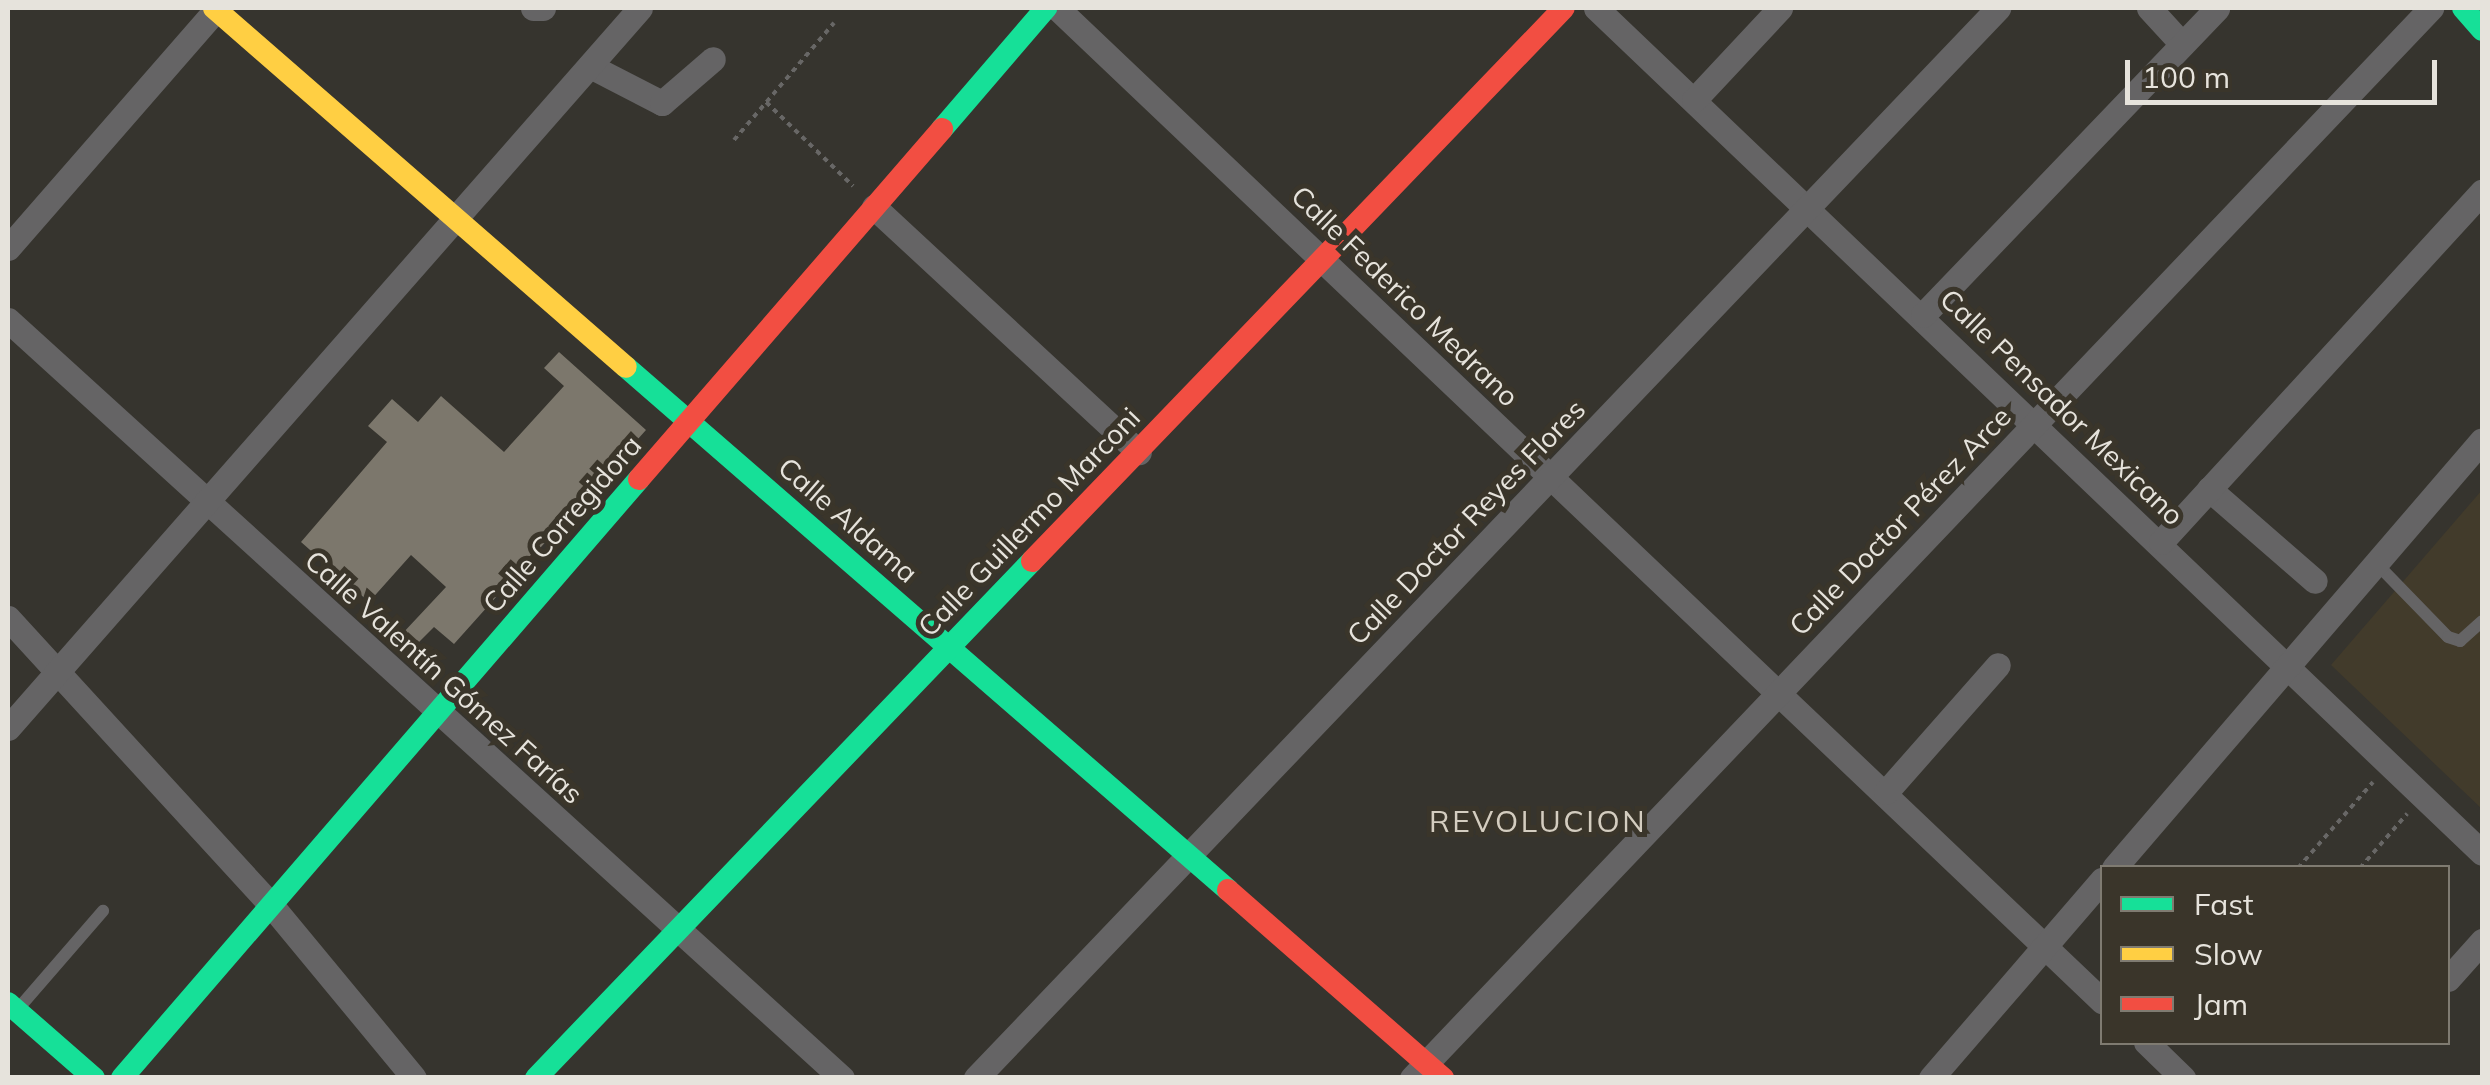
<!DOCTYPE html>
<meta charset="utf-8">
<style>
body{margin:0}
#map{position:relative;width:2490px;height:1085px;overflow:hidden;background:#36342e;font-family:Mulish,sans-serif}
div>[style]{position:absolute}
.built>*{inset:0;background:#423b2b}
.building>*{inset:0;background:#7c776c}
.path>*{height:4px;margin-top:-2px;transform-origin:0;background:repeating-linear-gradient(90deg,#686766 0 5px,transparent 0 10px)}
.lane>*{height:12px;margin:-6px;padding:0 6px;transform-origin:6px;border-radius:6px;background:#656465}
.street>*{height:25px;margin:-12.5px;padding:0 12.5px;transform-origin:12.5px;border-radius:12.5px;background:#656465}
.fast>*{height:22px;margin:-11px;padding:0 11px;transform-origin:11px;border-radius:11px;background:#16e098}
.slow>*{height:22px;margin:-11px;padding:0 11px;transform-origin:11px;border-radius:11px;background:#ffcf43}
.jam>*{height:22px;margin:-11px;padding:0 11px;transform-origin:11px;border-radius:11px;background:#f24e42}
span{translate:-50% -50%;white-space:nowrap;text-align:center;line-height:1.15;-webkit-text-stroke:10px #3a352a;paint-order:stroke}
.street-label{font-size:28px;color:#e6e3dc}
.neighbourhood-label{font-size:30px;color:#d4cdc0;letter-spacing:2.5px}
.frame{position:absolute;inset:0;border:10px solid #e6e3dc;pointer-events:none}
.legend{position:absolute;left:2100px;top:865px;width:350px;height:180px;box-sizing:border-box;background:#3a352a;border:2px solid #7f7b71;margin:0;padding:12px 18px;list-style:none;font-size:30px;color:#e6e3dc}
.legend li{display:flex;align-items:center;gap:20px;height:50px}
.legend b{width:50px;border:2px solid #7f7b71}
.scale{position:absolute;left:2125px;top:60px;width:312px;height:45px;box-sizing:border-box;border:5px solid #e6e3dc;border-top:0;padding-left:12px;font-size:30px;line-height:35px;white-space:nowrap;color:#e6e3dc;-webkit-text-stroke:8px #3a352a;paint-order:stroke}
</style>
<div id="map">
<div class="built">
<i style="clip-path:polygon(2482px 490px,2482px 809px,2331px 665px)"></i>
</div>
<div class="building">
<i style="clip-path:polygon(559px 352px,646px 430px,454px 644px,434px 627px,415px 646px,402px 634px,446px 587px,411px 555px,369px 602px,301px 542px,387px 442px,368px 426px,392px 399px,418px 422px,441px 396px,504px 452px,564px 386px,544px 368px)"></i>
</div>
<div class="path">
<i style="left:766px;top:102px;width:121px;rotate:44deg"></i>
<i style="left:734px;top:140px;width:154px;rotate:-49.5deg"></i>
<i style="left:2298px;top:868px;width:114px;rotate:-48.9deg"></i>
<i style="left:2360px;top:868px;width:72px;rotate:-49deg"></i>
</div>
<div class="lane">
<i style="left:2376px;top:563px;width:103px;rotate:45.8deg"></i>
<i style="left:2448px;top:637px;width:13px;rotate:18deg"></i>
<i style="left:2460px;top:641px;width:30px;rotate:-42deg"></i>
<i style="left:18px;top:1009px;width:130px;rotate:-49.1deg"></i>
</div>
<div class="street">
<i style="left:533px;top:8px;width:10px"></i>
<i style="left:1057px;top:8px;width:1442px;rotate:43.54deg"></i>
<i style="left:1596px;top:8px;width:1224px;rotate:43.64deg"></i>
<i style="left:2149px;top:8px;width:49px;rotate:47.5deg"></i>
<i style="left:590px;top:66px;width:81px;rotate:27.2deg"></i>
<i style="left:662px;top:103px;width:67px;rotate:-40.8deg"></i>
<i style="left:1694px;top:100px;width:126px;rotate:-46.9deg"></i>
<i style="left:874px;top:207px;width:361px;rotate:42.8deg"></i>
<i style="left:8px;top:248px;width:318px;rotate:-48.9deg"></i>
<i style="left:1923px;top:315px;width:425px;rotate:-46.2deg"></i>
<i style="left:8px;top:320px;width:1127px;rotate:42.27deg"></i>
<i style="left:2209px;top:489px;width:140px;rotate:41deg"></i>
<i style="left:2161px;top:542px;width:475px;rotate:-47.5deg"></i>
<i style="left:8px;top:618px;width:389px;rotate:47.5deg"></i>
<i style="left:271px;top:905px;width:224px;rotate:50.4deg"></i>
<i style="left:8px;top:728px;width:958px;rotate:-48.72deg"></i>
<i style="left:1886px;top:792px;width:169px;rotate:-48.6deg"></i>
<i style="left:2114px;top:868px;width:564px;rotate:-49.31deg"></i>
<i style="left:2448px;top:979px;width:51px;rotate:-48.2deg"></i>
<i style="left:2146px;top:1042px;width:52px;rotate:44.2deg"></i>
<i style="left:976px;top:1078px;width:1480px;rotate:-46.31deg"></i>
<i style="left:1412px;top:1078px;width:1478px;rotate:-46.4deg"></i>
<i style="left:1931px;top:1078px;width:262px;rotate:-49.2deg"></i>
</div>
<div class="fast">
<i style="left:2463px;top:8px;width:29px;rotate:49deg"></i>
<i style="left:942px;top:129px;width:160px;rotate:-49.3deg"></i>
<i style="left:626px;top:367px;width:797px;rotate:40.98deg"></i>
<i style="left:8px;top:1003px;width:114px;rotate:41.1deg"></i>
<i style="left:122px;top:1078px;width:791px;rotate:-49.2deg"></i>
<i style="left:536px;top:1078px;width:716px;rotate:-46.19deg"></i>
</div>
<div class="slow">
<i style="left:214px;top:8px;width:546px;rotate:41.07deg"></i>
</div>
<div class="jam">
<i style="left:639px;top:479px;width:463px;rotate:-49.1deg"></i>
<i style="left:1032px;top:561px;width:767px;rotate:-46.11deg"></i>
<i style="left:1228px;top:890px;width:286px;rotate:41.2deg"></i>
</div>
<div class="street-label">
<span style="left:1405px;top:296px;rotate:44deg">Calle Federico Medrano</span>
<span style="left:2062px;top:407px;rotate:44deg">Calle Pensador Mexicano</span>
<span style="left:848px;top:520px;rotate:41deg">Calle Aldama</span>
<span style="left:1900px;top:521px;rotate:-46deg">Calle Doctor Pérez Arce</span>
<span style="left:1029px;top:522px;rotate:-46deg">Calle Guillermo Marconi</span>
<span style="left:1466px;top:522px;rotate:-46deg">Calle Doctor Reyes Flores</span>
<span style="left:562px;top:524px;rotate:-49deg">Calle Corregidora</span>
<span style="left:444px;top:677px;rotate:42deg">Calle Valentín Gómez Farías</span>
</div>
<div class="neighbourhood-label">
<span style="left:1538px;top:821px">REVOLUCION</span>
</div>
<div class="frame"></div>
<ul class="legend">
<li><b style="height:12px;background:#16e098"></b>Fast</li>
<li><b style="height:12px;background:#ffcf43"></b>Slow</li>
<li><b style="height:12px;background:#f24e42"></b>Jam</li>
</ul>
<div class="scale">100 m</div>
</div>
